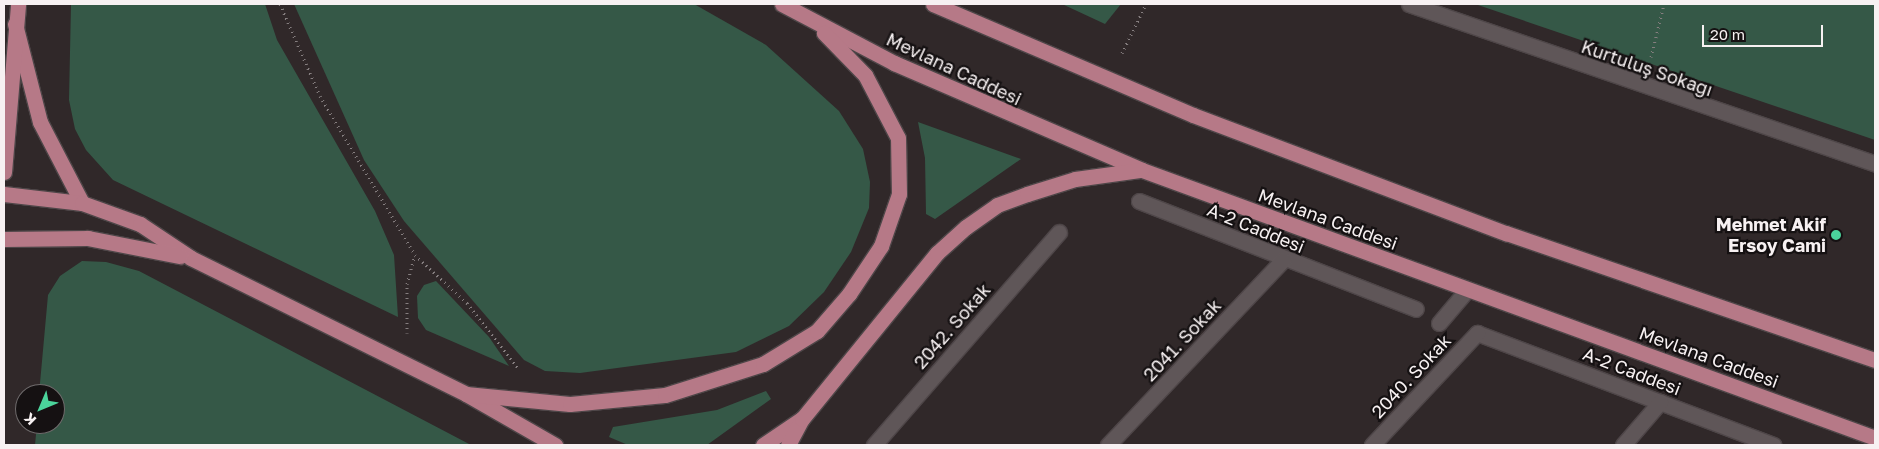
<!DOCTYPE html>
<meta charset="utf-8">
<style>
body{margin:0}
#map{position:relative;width:1879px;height:449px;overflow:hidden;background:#302829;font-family:"Golos Text",sans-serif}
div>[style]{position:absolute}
.green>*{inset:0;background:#355847}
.path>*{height:3px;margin-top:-1.5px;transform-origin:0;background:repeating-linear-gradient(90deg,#857e7f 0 1px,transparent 0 5px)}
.roads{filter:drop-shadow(1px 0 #4e4648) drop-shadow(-1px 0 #4e4648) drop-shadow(0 1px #4e4648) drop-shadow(0 -1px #4e4648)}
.service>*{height:15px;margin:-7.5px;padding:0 7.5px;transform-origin:7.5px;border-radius:7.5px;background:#5f5658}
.minor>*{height:15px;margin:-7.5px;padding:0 7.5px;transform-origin:7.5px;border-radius:7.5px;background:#5f5658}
.primary>*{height:15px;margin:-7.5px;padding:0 7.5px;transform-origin:7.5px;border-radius:7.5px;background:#b67987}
.dots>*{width:14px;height:14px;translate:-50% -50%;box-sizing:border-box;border:2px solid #151112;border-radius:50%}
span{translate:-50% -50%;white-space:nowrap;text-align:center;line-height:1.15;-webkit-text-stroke:4.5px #151112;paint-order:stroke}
.street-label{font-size:18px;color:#f7f1f2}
.poi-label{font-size:18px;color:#f7f1f2;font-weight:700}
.right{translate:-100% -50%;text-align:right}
.frame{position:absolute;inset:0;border:5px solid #f7f1f2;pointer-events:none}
.north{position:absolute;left:15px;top:384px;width:50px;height:50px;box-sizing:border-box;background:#151112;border:1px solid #6f6b6c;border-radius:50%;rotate:225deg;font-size:14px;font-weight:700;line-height:20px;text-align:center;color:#f7f1f2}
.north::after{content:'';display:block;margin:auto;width:18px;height:22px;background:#4bd49b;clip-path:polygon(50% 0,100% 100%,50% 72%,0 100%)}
.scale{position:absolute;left:1702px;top:25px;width:121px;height:22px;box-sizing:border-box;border:2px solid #f7f1f2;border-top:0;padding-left:6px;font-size:15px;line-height:18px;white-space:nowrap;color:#f7f1f2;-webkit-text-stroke:4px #151112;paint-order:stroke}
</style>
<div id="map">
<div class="green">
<i style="clip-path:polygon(71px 4px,265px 4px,277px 40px,375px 211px,394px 255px,398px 317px,113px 180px,86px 150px,75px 129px,69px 100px)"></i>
<i style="clip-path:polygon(294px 4px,694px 4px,766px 45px,839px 111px,863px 149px,870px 182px,869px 208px,851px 252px,824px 292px,789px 326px,736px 352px,580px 373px,545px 371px,524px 360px,404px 221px,364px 160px)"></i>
<i style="clip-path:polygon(1062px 4px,1121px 4px,1105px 24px)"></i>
<i style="clip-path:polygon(1475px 4px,1875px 4px,1875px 140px)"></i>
<i style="clip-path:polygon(918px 122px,1021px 159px,935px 219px,926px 214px,925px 158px)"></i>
<i style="clip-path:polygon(82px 261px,106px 262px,139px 271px,471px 445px,35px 445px,37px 424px,55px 424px,55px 394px,39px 394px,48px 295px,60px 276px)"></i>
<i style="clip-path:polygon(436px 281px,489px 337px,509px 366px,426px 330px,418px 318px,417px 296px,424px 285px)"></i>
<i style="clip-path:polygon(766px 391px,771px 399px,707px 445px,628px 445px,609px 437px,613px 427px,717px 410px)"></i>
</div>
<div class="path">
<i style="left:280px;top:4px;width:100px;rotate:66.5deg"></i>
<i style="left:320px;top:96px;width:185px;rotate:59.1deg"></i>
<i style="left:415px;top:255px;width:71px;rotate:42.7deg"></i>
<i style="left:467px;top:303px;width:84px;rotate:51.8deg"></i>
<i style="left:1122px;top:53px;width:55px;rotate:-63.9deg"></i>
<i style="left:1651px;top:57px;width:55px;rotate:-76.2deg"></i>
<i style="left:407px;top:333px;width:49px;rotate:-90deg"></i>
<i style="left:407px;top:284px;width:30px;rotate:-75deg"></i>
</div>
<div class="roads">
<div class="service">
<i style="left:1139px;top:201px;width:297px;rotate:21.3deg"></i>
<i style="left:1439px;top:323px;width:43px;rotate:-49.7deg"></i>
<i style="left:1477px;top:333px;width:317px;rotate:20.7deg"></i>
</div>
<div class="minor">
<i style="left:1409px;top:4px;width:493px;rotate:18.9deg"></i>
<i style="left:874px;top:445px;width:282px;rotate:-49deg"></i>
<i style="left:1108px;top:445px;width:255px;rotate:-46.6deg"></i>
<i style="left:1372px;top:445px;width:154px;rotate:-46.8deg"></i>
<i style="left:1623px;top:445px;width:57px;rotate:-49.3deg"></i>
</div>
<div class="primary">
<i style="left:782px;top:4px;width:127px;rotate:27.8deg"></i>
<i style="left:894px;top:63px;width:270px;rotate:23.3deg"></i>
<i style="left:1142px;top:170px;width:780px;rotate:20.08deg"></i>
<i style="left:933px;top:4px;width:283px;rotate:23.1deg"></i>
<i style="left:1193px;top:115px;width:335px;rotate:20.7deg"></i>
<i style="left:1506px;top:233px;width:390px;rotate:19deg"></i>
<i style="left:15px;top:24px;width:101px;rotate:75.7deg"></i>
<i style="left:40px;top:122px;width:91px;rotate:62.6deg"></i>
<i style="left:4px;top:172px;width:169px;rotate:-85.2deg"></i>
<i style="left:4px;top:194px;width:79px;rotate:6.6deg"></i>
<i style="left:82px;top:203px;width:62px;rotate:19.9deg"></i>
<i style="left:140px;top:224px;width:61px;rotate:33.7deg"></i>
<i style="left:191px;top:258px;width:307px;rotate:26.3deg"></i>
<i style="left:466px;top:394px;width:103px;rotate:29.8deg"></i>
<i style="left:4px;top:239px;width:84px;rotate:-0.7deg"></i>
<i style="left:88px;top:238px;width:94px;rotate:11.1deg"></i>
<i style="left:466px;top:394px;width:104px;rotate:5.5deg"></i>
<i style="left:570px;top:404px;width:95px;rotate:-5.4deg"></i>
<i style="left:665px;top:395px;width:103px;rotate:-17.6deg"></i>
<i style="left:763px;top:364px;width:63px;rotate:-31.4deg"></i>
<i style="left:817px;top:331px;width:49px;rotate:-49.1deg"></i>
<i style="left:849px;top:294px;width:58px;rotate:-56.3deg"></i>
<i style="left:881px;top:246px;width:55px;rotate:-70.9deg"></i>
<i style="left:899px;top:194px;width:56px;rotate:-91deg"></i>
<i style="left:898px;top:138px;width:71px;rotate:-117.6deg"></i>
<i style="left:865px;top:75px;width:59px;rotate:-134.3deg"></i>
<i style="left:763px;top:445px;width:45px;rotate:-34deg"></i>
<i style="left:788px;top:445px;width:30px;rotate:-62deg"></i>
<i style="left:802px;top:419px;width:214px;rotate:-50.9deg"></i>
<i style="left:937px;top:253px;width:39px;rotate:-42deg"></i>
<i style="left:966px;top:227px;width:38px;rotate:-35deg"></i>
<i style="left:997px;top:205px;width:32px;rotate:-20deg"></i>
<i style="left:1027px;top:194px;width:50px;rotate:-17.4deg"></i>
<i style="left:1075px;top:179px;width:67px;rotate:-7.8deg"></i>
</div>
</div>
<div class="dots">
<i style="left:1836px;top:235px;background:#4bd49b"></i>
</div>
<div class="street-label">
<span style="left:1647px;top:68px;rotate:19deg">Kurtuluş Sokağı</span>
<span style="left:954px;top:69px;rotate:25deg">Mevlana Caddesi</span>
<span style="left:1328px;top:219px;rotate:20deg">Mevlana Caddesi</span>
<span style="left:1256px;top:228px;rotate:22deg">A-2 Caddesi</span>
<span style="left:952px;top:326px;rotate:-49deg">2042. Sokak</span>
<span style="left:1182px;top:340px;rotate:-47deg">2041. Sokak</span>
<span style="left:1709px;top:357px;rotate:20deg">Mevlana Caddesi</span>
<span style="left:1632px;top:371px;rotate:21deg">A-2 Caddesi</span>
<span style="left:1411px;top:376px;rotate:-47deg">2040. Sokak</span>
</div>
<div class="poi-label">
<span class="right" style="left:1826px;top:235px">Mehmet Akif<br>Ersoy Cami</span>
</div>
<div class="frame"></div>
<div class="north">K</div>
<div class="scale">20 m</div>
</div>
